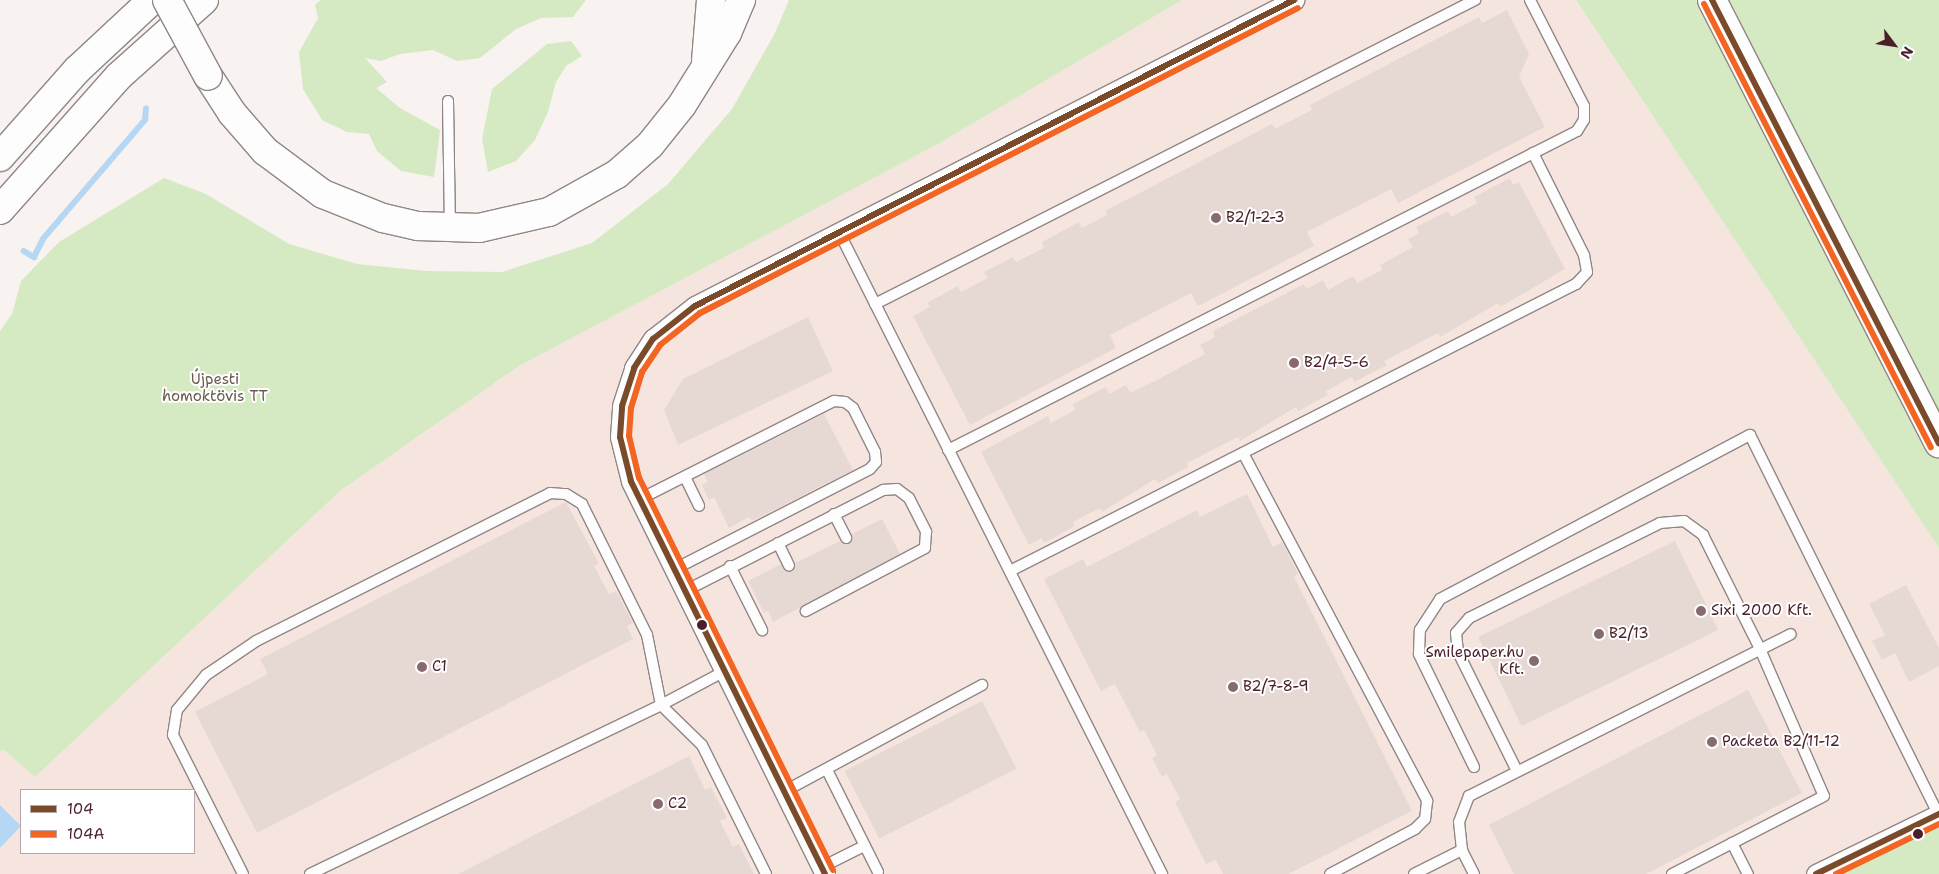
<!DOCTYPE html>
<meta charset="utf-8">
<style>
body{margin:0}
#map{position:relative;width:1939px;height:874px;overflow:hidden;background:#f8f2f0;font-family:"Shantell Sans",sans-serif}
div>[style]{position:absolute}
.built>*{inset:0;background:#f5e5de}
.green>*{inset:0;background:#d5eac3}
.water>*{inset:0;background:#b5d7f4}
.stream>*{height:5.5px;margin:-2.75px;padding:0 2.75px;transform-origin:2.75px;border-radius:2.75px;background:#b5d7f4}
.building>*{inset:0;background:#e6d9d3;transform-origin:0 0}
.roads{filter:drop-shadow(1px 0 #918687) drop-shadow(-1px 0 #918687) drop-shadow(0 1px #918687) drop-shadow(0 -1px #918687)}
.service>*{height:10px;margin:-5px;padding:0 5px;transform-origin:5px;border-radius:5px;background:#fefdfd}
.minor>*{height:19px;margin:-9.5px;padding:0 9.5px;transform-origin:9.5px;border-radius:9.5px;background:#fefdfd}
.primary>*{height:28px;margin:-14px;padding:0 14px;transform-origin:14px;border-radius:14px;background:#fefdfd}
.trunk>*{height:28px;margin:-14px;padding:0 14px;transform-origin:14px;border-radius:14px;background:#fefdfd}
.bridges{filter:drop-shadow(1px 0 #918687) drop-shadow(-1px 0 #918687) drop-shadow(0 1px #918687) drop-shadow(0 -1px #918687)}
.trunk-bridge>*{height:28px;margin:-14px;padding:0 14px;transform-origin:14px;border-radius:14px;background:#fefdfd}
.bus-1>*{height:6px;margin:-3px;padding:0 3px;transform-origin:3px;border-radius:3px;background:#7a4b2a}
.bus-2>*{height:6px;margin:-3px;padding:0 3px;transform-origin:3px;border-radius:3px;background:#f26522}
.dots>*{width:14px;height:14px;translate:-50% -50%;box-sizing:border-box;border:2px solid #fff;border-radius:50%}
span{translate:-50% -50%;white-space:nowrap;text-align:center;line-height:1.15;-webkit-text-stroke:4px #fff;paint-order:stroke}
.poi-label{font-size:15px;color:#4a1f2b}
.left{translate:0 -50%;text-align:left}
.right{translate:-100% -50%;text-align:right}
.park-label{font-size:15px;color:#6b5a4e}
.legend{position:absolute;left:20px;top:789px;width:175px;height:65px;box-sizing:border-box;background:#fff;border:1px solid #b7a5aa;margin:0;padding:6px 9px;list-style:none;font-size:15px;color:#4a1f2b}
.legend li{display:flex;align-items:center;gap:10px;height:25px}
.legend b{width:25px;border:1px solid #b7a5aa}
.north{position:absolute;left:1869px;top:20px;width:50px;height:50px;-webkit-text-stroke:4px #fff;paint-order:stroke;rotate:121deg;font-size:14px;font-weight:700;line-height:20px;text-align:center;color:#4a1f2b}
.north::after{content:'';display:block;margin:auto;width:18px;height:22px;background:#4a1f2b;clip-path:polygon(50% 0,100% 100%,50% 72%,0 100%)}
</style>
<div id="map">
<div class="built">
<i style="clip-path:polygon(evenodd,1182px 0,1576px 0,1939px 548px,1939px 804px,1825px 863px,1831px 874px,0 874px,0 752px,3px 749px,35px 777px,340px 491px,519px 366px,938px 144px,1182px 0,21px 790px,194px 790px,194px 853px,21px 853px,21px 790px)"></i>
</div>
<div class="green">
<i style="clip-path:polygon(321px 0,586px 0,573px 17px,541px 18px,516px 29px,480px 58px,457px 61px,433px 50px,400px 54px,381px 61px,365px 58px,387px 82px,376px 88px,400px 108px,440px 130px,434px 177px,401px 171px,377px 151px,369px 134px,347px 132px,322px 120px,303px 89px,299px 52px,318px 18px,315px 5px)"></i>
<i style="clip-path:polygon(789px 0,1182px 0,938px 144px,519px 366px,340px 491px,35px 777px,3px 749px,0 752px,0 331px,12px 314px,21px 281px,59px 242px,164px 178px,206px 194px,289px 244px,357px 264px,426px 271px,502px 272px,592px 243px,668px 184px,732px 109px,775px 33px)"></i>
<i style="clip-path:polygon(1576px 0,1939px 0,1939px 548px)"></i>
<i style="clip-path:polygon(571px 41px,582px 56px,566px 66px,556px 82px,548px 112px,535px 140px,516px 161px,488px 172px,482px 139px,492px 89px,547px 44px)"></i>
<i style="clip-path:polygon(1939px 804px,1939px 874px,1831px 874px,1825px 863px)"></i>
</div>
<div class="water">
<i style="clip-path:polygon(0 805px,21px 826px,0 848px)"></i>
</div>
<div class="stream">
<i style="left:24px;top:251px;width:12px;rotate:31deg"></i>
<i style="left:34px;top:257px;width:20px;rotate:-63deg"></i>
<i style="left:43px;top:239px;width:157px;rotate:-49.4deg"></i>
<i style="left:145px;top:120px;width:11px;rotate:-85deg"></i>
</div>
<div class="building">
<i style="clip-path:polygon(1507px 10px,1529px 54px,1519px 77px,1545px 127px,1398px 203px,1391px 189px,1307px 232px,1314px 246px,1198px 306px,1191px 293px,1110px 335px,1116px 348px,970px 425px,913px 316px,930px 307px,927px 303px,958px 286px,961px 292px,988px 278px,984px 272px,1013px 257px,1016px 262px,1044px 248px,1042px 242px,1079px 222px,1082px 228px,1107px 215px,1105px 211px,1272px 124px,1275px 129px,1312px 110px,1310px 105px,1479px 17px,1482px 23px)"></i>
<i style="clip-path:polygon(1510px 178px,1513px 185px,1519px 182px,1565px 269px,1500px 307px,1498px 303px,1440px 337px,1438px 333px,1384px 361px,1387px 365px,1354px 382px,1352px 377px,1326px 391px,1328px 395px,1298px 411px,1296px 407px,1240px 441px,1238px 437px,1187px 463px,1188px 467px,1158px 483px,1155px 479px,1102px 512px,1100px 508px,1073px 522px,1075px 526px,1044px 543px,1042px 538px,1029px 545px,981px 452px,1048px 416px,1051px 423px,1075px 410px,1073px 404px,1106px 387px,1109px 394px,1126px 385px,1130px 393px,1157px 380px,1205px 354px,1200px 345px,1215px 337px,1213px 331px,1304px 284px,1306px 289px,1323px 280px,1328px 290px,1353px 276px,1357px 283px,1382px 270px,1380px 265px,1413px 247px,1408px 239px,1419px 233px,1416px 227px,1448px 211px,1451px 217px,1477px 203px,1474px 197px)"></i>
<i style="clip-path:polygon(808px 317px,833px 371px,678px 445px,664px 410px,683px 379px)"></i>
<i style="clip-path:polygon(824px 414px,853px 470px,752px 521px,749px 517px,729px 528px,714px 497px,709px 500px,702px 485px,708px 482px,704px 474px)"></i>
<i style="clip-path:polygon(1247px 494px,1273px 547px,1282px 542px,1298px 574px,1294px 577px,1412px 811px,1288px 874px,1223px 874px,1216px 860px,1206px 864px,1175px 802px,1180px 799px,1167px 774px,1162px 777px,1152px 758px,1157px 755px,1144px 730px,1140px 732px,1115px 684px,1101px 691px,1044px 579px,1083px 559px,1087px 567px,1197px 510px,1200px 517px)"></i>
<i style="clip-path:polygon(566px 502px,599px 564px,594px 566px,609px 594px,616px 591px,633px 623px,627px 626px,633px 639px,257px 833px,195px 712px,268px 674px,260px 659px)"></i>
<i style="clip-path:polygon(882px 519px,900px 554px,773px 622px,768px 611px,764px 613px,748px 581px,781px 564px,785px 571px,792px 572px,795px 563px,840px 541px,849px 544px,852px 534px)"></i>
<i style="left:1675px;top:541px;width:99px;height:219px;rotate:64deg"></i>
<i style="clip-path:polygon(1906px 585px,1939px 648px,1939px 666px,1909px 682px,1895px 653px,1882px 660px,1872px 641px,1885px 635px,1869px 604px)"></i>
<i style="clip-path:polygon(1748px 690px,1802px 793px,1646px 874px,1514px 874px,1489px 825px)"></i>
<i style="left:982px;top:701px;width:76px;height:154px;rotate:63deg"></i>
<i style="clip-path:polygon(689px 756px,705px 790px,711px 787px,727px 818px,720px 821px,733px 847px,739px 844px,754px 874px,458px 874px)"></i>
</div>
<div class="roads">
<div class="service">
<i style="left:448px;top:101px;width:125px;rotate:89.1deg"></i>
<i style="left:839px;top:232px;width:719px;rotate:63.29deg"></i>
<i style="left:875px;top:304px;width:673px;rotate:-26.87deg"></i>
<i style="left:948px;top:450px;width:705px;rotate:-26.89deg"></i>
<i style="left:1577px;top:131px;width:13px;rotate:-58deg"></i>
<i style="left:1584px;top:120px;width:14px;rotate:-90deg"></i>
<i style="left:1584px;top:106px;width:119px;rotate:-117deg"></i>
<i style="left:1243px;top:453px;width:394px;rotate:62.1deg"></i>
<i style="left:1427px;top:801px;width:18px;rotate:96deg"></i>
<i style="left:1425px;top:819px;width:14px;rotate:135deg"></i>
<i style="left:1415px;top:829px;width:96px;rotate:152.1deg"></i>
<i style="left:685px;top:477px;width:32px;rotate:64deg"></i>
<i style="left:638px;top:500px;width:220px;rotate:-26.8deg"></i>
<i style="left:834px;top:401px;width:11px;rotate:5deg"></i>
<i style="left:845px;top:402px;width:10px;rotate:37deg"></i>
<i style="left:853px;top:408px;width:49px;rotate:63.4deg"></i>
<i style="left:875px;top:452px;width:10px;rotate:84deg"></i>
<i style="left:876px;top:462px;width:9px;rotate:131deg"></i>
<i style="left:870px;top:469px;width:221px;rotate:152.9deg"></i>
<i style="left:834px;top:514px;width:27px;rotate:63deg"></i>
<i style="left:778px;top:543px;width:25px;rotate:64deg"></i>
<i style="left:730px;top:566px;width:72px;rotate:63.4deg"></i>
<i style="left:1010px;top:571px;width:635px;rotate:-26.89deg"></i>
<i style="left:1576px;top:284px;width:16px;rotate:-47deg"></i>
<i style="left:1587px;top:272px;width:17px;rotate:-100deg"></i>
<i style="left:1584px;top:255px;width:114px;rotate:-116.6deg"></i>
<i style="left:683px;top:592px;width:225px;rotate:-27deg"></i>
<i style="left:883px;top:490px;width:14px;rotate:-4deg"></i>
<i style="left:897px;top:489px;width:15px;rotate:37deg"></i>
<i style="left:909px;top:498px;width:38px;rotate:63deg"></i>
<i style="left:926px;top:532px;width:16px;rotate:94deg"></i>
<i style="left:925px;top:548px;width:135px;rotate:152.1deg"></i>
<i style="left:1474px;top:767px;width:126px;rotate:-116deg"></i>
<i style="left:1419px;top:654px;width:24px;rotate:-88deg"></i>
<i style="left:1420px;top:630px;width:37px;rotate:-57deg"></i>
<i style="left:1440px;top:599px;width:351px;rotate:-27.9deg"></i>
<i style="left:1750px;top:435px;width:423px;rotate:63.6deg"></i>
<i style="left:827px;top:770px;width:114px;rotate:63.4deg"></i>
<i style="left:1517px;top:771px;width:133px;rotate:-116.4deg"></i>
<i style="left:1458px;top:652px;width:19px;rotate:-96deg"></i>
<i style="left:1456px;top:633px;width:20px;rotate:-49deg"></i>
<i style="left:1469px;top:618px;width:213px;rotate:-26.4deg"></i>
<i style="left:1660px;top:523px;width:24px;rotate:-5deg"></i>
<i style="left:1684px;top:521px;width:24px;rotate:36deg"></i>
<i style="left:1703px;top:535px;width:127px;rotate:63.4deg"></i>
<i style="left:1760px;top:649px;width:160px;rotate:66.5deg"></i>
<i style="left:1824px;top:796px;width:171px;rotate:152.8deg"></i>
<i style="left:785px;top:791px;width:224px;rotate:-28.3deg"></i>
<i style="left:1732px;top:843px;width:35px;rotate:63deg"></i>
<i style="left:822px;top:867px;width:47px;rotate:-26.6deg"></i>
<i style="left:243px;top:874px;width:156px;rotate:-116.7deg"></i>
<i style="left:173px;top:735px;width:25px;rotate:-81deg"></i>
<i style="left:177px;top:710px;width:45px;rotate:-50.4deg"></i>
<i style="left:206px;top:675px;width:60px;rotate:-34.2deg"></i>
<i style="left:256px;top:641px;width:329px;rotate:-26.7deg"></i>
<i style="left:550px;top:493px;width:16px;rotate:4deg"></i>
<i style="left:566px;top:494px;width:19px;rotate:32deg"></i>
<i style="left:582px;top:504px;width:146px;rotate:63.6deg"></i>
<i style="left:647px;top:635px;width:71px;rotate:78.7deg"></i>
<i style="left:661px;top:705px;width:57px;rotate:44.3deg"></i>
<i style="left:702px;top:745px;width:144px;rotate:63.6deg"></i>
<i style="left:310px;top:874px;width:390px;rotate:-25.7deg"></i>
<i style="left:661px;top:705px;width:70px;rotate:-28deg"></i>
<i style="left:1414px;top:874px;width:54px;rotate:-26.6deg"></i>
<i style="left:1474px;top:874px;width:27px;rotate:-117deg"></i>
<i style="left:1462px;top:850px;width:28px;rotate:-96deg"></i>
<i style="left:1459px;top:822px;width:28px;rotate:-69deg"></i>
<i style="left:1469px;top:796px;width:360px;rotate:-26.7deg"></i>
</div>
<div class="minor">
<i style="left:825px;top:874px;width:438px;rotate:-116.3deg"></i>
<i style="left:631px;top:481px;width:45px;rotate:-104deg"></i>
<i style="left:620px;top:437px;width:31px;rotate:-86deg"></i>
<i style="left:622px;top:406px;width:40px;rotate:-72deg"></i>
<i style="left:634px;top:368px;width:35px;rotate:-57deg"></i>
<i style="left:653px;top:339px;width:53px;rotate:-38.2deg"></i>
<i style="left:695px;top:306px;width:673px;rotate:-27.06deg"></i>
<i style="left:1816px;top:874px;width:137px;rotate:-26deg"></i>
</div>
<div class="primary">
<i style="left:1712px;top:0;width:498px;rotate:62.9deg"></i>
</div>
<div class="trunk">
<i style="left:706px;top:61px;width:61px;rotate:-85.3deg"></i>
<i style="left:208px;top:76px;width:44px;rotate:57deg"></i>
<i style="left:232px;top:113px;width:50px;rotate:49deg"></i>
<i style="left:265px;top:151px;width:72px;rotate:36.6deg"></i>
<i style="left:323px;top:194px;width:65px;rotate:21.8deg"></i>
<i style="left:383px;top:218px;width:36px;rotate:13deg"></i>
<i style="left:418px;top:226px;width:61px;rotate:1.9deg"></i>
<i style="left:479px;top:228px;width:72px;rotate:-12.9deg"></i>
<i style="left:549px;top:212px;width:78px;rotate:-29.2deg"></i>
<i style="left:617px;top:174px;width:44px;rotate:-41.3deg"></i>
<i style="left:650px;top:145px;width:51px;rotate:-51.3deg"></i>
<i style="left:682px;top:105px;width:85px;rotate:-58deg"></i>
<i style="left:727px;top:33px;width:36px;rotate:-67deg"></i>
<i style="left:0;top:157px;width:116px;rotate:-48.5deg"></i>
<i style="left:77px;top:70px;width:103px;rotate:-43deg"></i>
<i style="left:0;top:210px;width:179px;rotate:-48.4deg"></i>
<i style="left:119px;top:76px;width:114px;rotate:-41.8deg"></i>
</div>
</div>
<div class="bridges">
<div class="trunk-bridge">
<i style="left:167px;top:0;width:86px;rotate:61.7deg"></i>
</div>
</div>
<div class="bus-1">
<i style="left:1712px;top:0;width:498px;rotate:62.9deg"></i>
<i style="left:825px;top:874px;width:438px;rotate:-116.3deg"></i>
<i style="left:631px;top:481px;width:45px;rotate:-104deg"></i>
<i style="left:620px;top:437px;width:31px;rotate:-86deg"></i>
<i style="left:622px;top:406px;width:40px;rotate:-72deg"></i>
<i style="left:634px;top:368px;width:35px;rotate:-57deg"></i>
<i style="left:653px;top:339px;width:53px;rotate:-38.2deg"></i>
<i style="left:695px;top:306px;width:673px;rotate:-27.06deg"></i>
<i style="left:1816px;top:874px;width:137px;rotate:-26deg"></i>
</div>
<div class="bus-2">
<i style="left:1704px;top:4px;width:498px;rotate:62.9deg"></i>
<i style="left:833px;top:870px;width:437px;rotate:-116.3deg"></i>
<i style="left:639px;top:478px;width:43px;rotate:-103.4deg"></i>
<i style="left:629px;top:436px;width:28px;rotate:-86deg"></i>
<i style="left:631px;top:408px;width:38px;rotate:-73deg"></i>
<i style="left:642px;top:372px;width:32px;rotate:-56deg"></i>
<i style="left:660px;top:345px;width:51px;rotate:-38.7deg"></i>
<i style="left:700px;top:313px;width:671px;rotate:-27.02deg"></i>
<i style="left:1836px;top:874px;width:114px;rotate:-25.9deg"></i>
</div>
<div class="dots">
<i style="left:1216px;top:218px;background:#876970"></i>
<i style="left:1294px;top:363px;background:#876970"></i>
<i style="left:1701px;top:611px;background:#876970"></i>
<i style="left:702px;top:625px;background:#4a1f2b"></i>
<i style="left:1599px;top:634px;background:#876970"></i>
<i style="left:1534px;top:661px;background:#876970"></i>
<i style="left:422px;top:667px;background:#876970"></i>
<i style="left:1233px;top:687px;background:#876970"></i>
<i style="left:1712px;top:742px;background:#876970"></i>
<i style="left:658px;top:804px;background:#876970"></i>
<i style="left:1918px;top:834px;background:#4a1f2b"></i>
</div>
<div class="poi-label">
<span class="left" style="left:1226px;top:218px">B2/1-2-3</span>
<span class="left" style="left:1304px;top:363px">B2/4-5-6</span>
<span class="left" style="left:1711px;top:611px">Sixi 2000 Kft.</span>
<span class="left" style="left:1609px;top:634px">B2/13</span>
<span class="right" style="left:1524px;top:661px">Smilepaper.hu<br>Kft.</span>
<span class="left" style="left:432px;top:667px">C1</span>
<span class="left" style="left:1243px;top:687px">B2/7-8-9</span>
<span class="left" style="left:1722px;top:742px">Packeta B2/11-12</span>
<span class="left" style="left:668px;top:804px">C2</span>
</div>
<div class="park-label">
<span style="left:215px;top:388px">Újpesti<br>homoktövis TT</span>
</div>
<ul class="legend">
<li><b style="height:6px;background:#7a4b2a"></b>104</li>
<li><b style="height:6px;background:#f26522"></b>104A</li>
</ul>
<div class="north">N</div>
</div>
